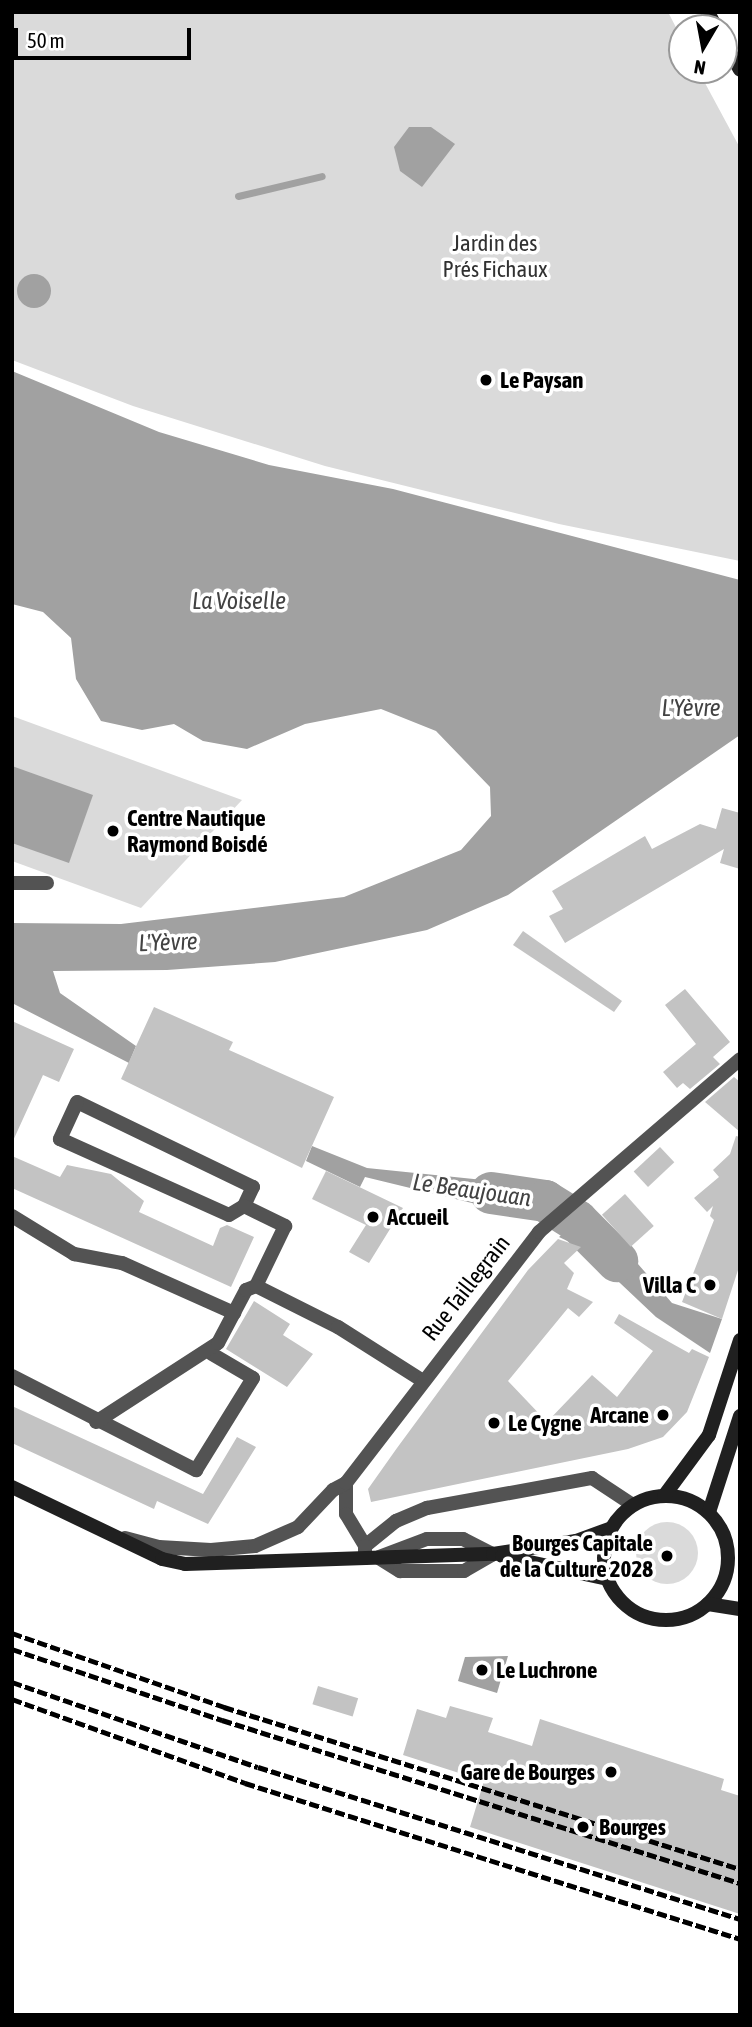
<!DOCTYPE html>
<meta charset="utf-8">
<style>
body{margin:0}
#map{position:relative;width:752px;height:2027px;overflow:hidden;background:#fff;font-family:"Asap Condensed",sans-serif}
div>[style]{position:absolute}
.green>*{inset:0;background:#dadada}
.round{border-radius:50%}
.water>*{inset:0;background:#a1a1a1}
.stream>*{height:7px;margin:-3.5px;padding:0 3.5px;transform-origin:3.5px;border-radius:3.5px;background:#a1a1a1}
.river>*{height:42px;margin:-21px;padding:0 21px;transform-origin:21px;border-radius:21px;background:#a1a1a1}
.building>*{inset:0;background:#c3c3c3;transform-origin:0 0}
.service>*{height:14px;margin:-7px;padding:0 7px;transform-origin:7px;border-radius:7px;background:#535353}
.minor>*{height:14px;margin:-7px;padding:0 7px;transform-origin:7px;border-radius:7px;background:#535353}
.secondary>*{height:14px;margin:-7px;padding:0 7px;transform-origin:7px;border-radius:7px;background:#202020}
.secondary>.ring{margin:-7px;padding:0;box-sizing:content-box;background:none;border:14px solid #202020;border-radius:50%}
.rail>*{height:5px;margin-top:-2.5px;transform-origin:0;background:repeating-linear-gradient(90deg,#000 0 10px,transparent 0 13.5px)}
.dots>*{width:19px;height:19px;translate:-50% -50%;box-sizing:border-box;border:4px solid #fff;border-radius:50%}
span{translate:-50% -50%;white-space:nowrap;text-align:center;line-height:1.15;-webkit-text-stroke:7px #fff;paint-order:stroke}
.park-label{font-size:23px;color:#313131}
.poi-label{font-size:23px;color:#000;font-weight:700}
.left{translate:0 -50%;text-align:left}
.right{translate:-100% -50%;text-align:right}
.street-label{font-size:23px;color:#000}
.water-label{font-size:24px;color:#424242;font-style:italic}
.frame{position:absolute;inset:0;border:14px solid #000;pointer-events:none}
.north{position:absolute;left:668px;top:14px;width:70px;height:70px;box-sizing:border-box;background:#fff;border:2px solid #999;border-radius:50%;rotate:190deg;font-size:19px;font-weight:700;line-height:28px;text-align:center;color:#000}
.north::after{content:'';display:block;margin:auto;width:24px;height:32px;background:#000;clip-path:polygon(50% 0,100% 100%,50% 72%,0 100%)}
.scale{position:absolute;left:14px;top:28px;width:177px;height:32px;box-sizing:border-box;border:4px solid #000;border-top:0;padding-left:9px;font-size:21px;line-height:24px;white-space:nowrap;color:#000;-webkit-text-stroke:5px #fff;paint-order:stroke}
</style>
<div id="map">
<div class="green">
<i style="clip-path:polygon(12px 12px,668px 12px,682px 39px,682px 70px,698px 70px,740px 148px,740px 561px,559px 524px,325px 466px,133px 406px,12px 360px)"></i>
<i style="clip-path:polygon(12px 716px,242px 800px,141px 908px,12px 861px)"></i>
<i class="round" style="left:636px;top:1522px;width:62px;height:62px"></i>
</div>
<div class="water">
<i style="clip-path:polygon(409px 127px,431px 127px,455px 144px,422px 187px,400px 171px,394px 147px)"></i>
<i class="round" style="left:17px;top:274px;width:34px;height:34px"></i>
<i style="clip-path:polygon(12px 371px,159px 432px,269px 465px,393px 489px,740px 580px,740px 735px,508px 895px,427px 930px,275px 962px,167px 970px,53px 971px,60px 993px,136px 1046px,129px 1063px,12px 1003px,12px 923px,121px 924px,344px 897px,461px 850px,491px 816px,490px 787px,436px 731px,381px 709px,305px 724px,247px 749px,203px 741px,174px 724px,142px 730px,101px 721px,76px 679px,71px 638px,43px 612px,12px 604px)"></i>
<i style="clip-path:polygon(12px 766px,93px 795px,69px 863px,12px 843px)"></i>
<i style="clip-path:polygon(312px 1146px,367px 1168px,560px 1188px,530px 1217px,365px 1177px,360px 1187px,306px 1161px)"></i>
<i style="clip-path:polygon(590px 1209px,672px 1303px,722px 1319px,710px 1353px,656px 1317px,584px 1249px,559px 1237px)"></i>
<i style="clip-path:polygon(508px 1656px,497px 1693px,458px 1681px,465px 1657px)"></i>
</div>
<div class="stream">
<i style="left:238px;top:196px;width:86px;rotate:-13.4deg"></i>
</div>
<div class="river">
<i style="left:491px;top:1193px;width:55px;rotate:8.4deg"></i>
<i style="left:545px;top:1201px;width:38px;rotate:32deg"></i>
<i style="left:577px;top:1221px;width:57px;rotate:45deg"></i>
</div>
<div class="building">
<i style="clip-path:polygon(722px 808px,740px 813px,740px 869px,720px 863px,724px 849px,565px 943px,549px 916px,563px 909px,552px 891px,645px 836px,652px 849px,700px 824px,716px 829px)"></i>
<i style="clip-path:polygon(523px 931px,622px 1001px,614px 1012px,513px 945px)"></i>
<i style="clip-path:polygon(685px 989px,730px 1042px,713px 1057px,720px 1064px,690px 1089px,683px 1083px,677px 1088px,663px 1072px,696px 1044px,665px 1005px)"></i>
<i style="clip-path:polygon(154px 1007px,233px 1042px,229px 1050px,334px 1097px,302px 1168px,121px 1079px)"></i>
<i style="clip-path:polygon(12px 1021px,74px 1049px,59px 1082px,43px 1075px,12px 1143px)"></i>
<i style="clip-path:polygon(734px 1077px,740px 1082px,740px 1132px,705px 1102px)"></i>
<i style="clip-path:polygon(736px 1136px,740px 1137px,740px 1264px,722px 1319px,682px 1302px,714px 1220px,710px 1216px,713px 1206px,707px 1212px,694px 1198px,719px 1177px,713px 1170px,730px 1154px)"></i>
<i style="left:660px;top:1147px;width:21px;height:36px;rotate:47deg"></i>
<i style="clip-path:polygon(12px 1156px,60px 1177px,67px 1165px,111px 1174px,144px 1201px,139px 1212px,213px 1246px,220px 1228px,227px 1225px,254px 1237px,231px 1287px,12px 1188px)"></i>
<i style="clip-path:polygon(326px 1171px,403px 1208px,369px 1263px,349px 1252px,366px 1225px,312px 1199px)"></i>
<i style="left:625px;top:1194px;width:43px;height:31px;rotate:48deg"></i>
<i style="clip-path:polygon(558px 1239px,581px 1247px,564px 1263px,574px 1273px,567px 1289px,593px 1302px,579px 1317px,568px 1308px,508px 1381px,547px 1422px,592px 1375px,617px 1397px,653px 1351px,614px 1323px,619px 1314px,689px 1353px,692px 1349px,709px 1357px,687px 1412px,663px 1437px,628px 1449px,371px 1502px,368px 1489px,397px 1448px,528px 1270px)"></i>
<i style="clip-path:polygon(254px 1301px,290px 1324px,283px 1335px,313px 1354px,287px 1387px,226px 1349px)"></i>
<i style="clip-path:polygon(12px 1406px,203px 1494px,237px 1437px,256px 1447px,208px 1524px,157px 1501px,154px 1509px,12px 1443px)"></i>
<i style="left:318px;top:1686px;width:42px;height:19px;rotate:17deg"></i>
<i style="clip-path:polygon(450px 1706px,493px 1718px,488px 1732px,532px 1746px,540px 1719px,724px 1779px,721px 1790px,740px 1796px,740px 1914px,470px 1827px,484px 1781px,403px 1755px,417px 1709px,446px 1718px)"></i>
</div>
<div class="service">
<i style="left:12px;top:883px;width:35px"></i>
<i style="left:244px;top:1206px;width:21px;rotate:-65deg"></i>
<i style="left:253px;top:1187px;width:195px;rotate:-154.2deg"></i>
<i style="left:77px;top:1102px;width:41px;rotate:114.7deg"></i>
<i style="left:60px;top:1139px;width:185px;rotate:24.2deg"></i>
<i style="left:229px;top:1215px;width:17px;rotate:-31deg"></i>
<i style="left:244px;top:1206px;width:46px;rotate:26deg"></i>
<i style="left:285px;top:1226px;width:67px;rotate:115.8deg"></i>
<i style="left:12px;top:1216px;width:73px;rotate:31.5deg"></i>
<i style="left:74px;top:1254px;width:49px;rotate:10.6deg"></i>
<i style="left:122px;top:1263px;width:123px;rotate:24.1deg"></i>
<i style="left:12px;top:1376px;width:207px;rotate:27.1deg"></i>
<i style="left:196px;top:1470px;width:108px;rotate:-58.2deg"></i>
<i style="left:253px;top:1378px;width:48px;rotate:-149.7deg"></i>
<i style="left:96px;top:1422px;width:145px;rotate:-32.9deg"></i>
<i style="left:218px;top:1343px;width:60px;rotate:-62.2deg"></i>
<i style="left:246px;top:1290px;width:11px;rotate:-22deg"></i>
<i style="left:256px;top:1286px;width:92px;rotate:26.6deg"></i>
<i style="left:338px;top:1327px;width:101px;rotate:32.4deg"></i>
<i style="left:365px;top:1546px;width:40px;rotate:-39deg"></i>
<i style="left:396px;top:1521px;width:34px;rotate:-23deg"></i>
<i style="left:427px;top:1508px;width:168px;rotate:-10.3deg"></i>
<i style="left:592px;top:1478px;width:49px;rotate:33.4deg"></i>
</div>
<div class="minor">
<i style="left:346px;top:1483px;width:31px;rotate:90deg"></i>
<i style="left:346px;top:1514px;width:37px;rotate:59deg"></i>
<i style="left:365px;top:1546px;width:12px;rotate:90deg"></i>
<i style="left:125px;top:1538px;width:35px;rotate:15deg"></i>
<i style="left:159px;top:1547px;width:52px;rotate:3.3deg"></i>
<i style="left:211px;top:1550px;width:44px;rotate:-5.2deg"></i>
<i style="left:255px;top:1546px;width:47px;rotate:-23.8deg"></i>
<i style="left:298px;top:1527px;width:51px;rotate:-46.6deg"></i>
<i style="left:333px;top:1490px;width:15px;rotate:-28deg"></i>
<i style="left:346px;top:1483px;width:317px;rotate:-52.4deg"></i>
<i style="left:539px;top:1232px;width:265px;rotate:-40.7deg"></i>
<i style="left:379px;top:1557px;width:51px;rotate:-20.6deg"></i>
<i style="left:427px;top:1539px;width:36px"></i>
<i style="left:463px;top:1539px;width:34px;rotate:27deg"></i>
<i style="left:379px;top:1558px;width:25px;rotate:32deg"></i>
<i style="left:400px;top:1571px;width:64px"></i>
<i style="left:464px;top:1571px;width:34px;rotate:-30deg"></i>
</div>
<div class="secondary">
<i style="left:708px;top:12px;width:18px;rotate:63deg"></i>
<i style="left:724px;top:42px;width:32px;rotate:60deg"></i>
<i style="left:12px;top:1487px;width:166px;rotate:25.6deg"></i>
<i style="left:162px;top:1559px;width:24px;rotate:12deg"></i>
<i style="left:185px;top:1564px;width:308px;rotate:-1.9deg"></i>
<i style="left:493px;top:1554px;width:84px;rotate:-8.9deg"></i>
<i style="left:576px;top:1541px;width:38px;rotate:-20deg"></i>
<i class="ring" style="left:604px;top:1496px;width:110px;height:110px"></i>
<i style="left:664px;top:1496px;width:76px;rotate:-53.6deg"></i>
<i style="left:709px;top:1435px;width:100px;rotate:-71.9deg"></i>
<i style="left:709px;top:1512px;width:101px;rotate:-72.1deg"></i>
<i style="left:502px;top:1556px;width:108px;rotate:12.2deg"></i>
<i style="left:708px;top:1604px;width:32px;rotate:9deg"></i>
</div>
<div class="rail">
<i style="left:12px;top:1633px;width:225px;rotate:19.2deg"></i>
<i style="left:224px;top:1707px;width:541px;rotate:17.43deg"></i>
<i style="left:12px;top:1649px;width:222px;rotate:18.7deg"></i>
<i style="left:222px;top:1720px;width:543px;rotate:17.47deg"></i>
<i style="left:12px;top:1682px;width:260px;rotate:19.1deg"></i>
<i style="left:258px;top:1767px;width:505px;rotate:17.5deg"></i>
<i style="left:12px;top:1699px;width:248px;rotate:19.8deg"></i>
<i style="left:245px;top:1783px;width:519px;rotate:17.49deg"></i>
</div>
<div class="dots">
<i style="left:486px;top:380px;background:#000"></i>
<i style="left:113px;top:831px;background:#000"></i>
<i style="left:373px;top:1217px;background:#000"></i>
<i style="left:710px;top:1285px;background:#000"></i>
<i style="left:663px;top:1415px;background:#000"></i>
<i style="left:494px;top:1423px;background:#000"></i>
<i style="left:667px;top:1556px;background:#000"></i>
<i style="left:482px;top:1670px;background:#000"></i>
<i style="left:611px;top:1772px;background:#000"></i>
<i style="left:583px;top:1827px;background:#000"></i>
</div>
<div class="park-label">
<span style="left:495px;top:256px">Jardin des<br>Prés Fichaux</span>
</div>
<div class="poi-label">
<span class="left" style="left:500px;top:380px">Le Paysan</span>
<span class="left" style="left:127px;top:831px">Centre Nautique<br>Raymond Boisdé</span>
<span class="left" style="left:387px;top:1217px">Accueil</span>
<span class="right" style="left:696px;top:1285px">Villa C</span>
<span class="right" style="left:649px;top:1415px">Arcane</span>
<span class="left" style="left:508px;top:1423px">Le Cygne</span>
<span class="right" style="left:653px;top:1556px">Bourges Capitale<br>de la Culture 2028</span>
<span class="left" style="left:496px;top:1670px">Le Luchrone</span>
<span class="right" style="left:595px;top:1772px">Gare de Bourges</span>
<span class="left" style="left:599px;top:1827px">Bourges</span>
</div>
<div class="street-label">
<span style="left:466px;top:1288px;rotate:-52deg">Rue Taillegrain</span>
</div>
<div class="water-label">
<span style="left:239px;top:601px">La Voiselle</span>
<span style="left:691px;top:708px">L'Yèvre</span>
<span style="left:168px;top:942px;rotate:-2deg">L'Yèvre</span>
<span style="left:472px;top:1190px;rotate:8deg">Le Beaujouan</span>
</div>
<div class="frame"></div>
<div class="north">N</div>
<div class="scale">50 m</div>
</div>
